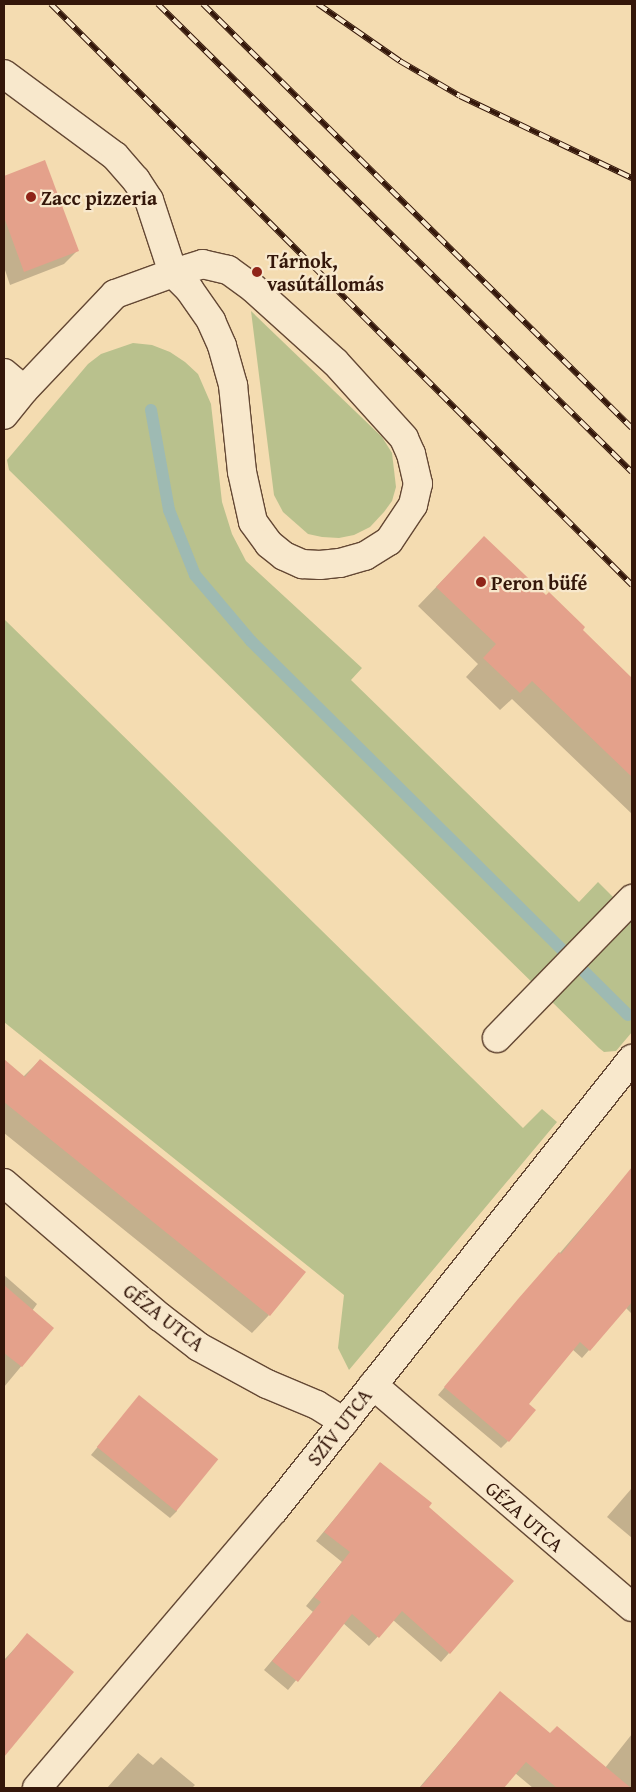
<!DOCTYPE html>
<meta charset="utf-8">
<style>
body{margin:0}
#map{position:relative;width:636px;height:1792px;overflow:hidden;background:#f4dcb1;font-family:"Gentium Book Plus",serif}
div>[style]{position:absolute}
.green>*{inset:0;background:#b9c18d}
.shadow>*{inset:0;background:#0003}
.stream>*{height:12px;margin:-6px;padding:0 6px;transform-origin:6px;border-radius:6px;background:#9ebab3}
.building>*{inset:0;background:#e4a18b;transform-origin:0 0}
.roads{filter:drop-shadow(1px 0 #644834) drop-shadow(-1px 0 #644834) drop-shadow(0 1px #644834) drop-shadow(0 -1px #644834)}
.minor>*{height:28px;margin:-14px;padding:0 14px;transform-origin:14px;border-radius:14px;background:#f8e8cc}
.rail>*{height:5.5px;margin-top:-2.75px;transform-origin:0;background:repeating-linear-gradient(90deg,#f8e8cc 0 11px,#34170a 0 22px);box-sizing:border-box;border-block:1px solid #34170a}
.dots>*{width:14px;height:14px;translate:-50% -50%;box-sizing:border-box;border:2px solid #f8e8cc;border-radius:50%}
span{translate:-50% -50%;white-space:nowrap;text-align:center;line-height:1.15;-webkit-text-stroke:4.5px #f8e8cc;paint-order:stroke}
.poi-label{font-size:20px;color:#34170a;font-weight:700}
.left{translate:0 -50%;text-align:left}
.street-label{font-size:20px;color:#34170a}
.frame{position:absolute;inset:0;border:5px solid #34170a;pointer-events:none}
</style>
<div id="map">
<div class="green">
<i style="clip-path:polygon(251px 311px,382px 437px,392px 453px,396px 487px,392px 501px,384px 512px,370px 527px,354px 535px,339px 538px,322px 537px,308px 534px,283px 512px,274px 495px)"></i>
<i style="clip-path:polygon(133px 343px,152px 345px,170px 352px,185px 362px,198px 374px,211px 404px,222px 502px,232px 534px,246px 561px,362px 668px,351px 680px,579px 902px,598px 882px,632px 916px,632px 1032px,616px 1051px,604px 1052px,599px 1048px,9px 470px,7px 460px,88px 364px,101px 354px)"></i>
<i style="clip-path:polygon(4px 619px,523px 1128px,542px 1109px,557px 1122px,349px 1370px,338px 1348px,344px 1295px,4px 1022px)"></i>
</div>
<div class="shadow">
<i style="clip-path:polygon(44px 162px,78px 250px,64px 264px,10px 285px,4px 267px,4px 177px)"></i>
<i style="clip-path:polygon(466px 556px,581px 630px,632px 679px,632px 814px,512px 699px,500px 710px,466px 677px,478px 664px,418px 606px)"></i>
<i style="clip-path:polygon(40px 1060px,269px 1315px,252px 1333px,4px 1133px,4px 1061px,23px 1077px)"></i>
<i style="clip-path:polygon(632px 1169px,632px 1314px,626px 1308px,582px 1358px,572px 1349px,527px 1404px,508px 1441px,501px 1448px,438px 1395px)"></i>
<i style="clip-path:polygon(4px 1275px,37px 1304px,32px 1311px,53px 1328px,4px 1387px)"></i>
<i style="clip-path:polygon(139px 1397px,177px 1511px,170px 1518px,91px 1455px)"></i>
<i style="clip-path:polygon(381px 1463px,427px 1507px,449px 1653px,441px 1662px,393px 1620px,369px 1646px,343px 1623px,288px 1690px,264px 1670px,313px 1612px,306px 1606px,342px 1562px,316px 1541px)"></i>
<i style="clip-path:polygon(632px 1488px,632px 1538px,607px 1517px)"></i>
<i style="clip-path:polygon(27px 1635px,5px 1750px,4px 1660px)"></i>
<i style="clip-path:polygon(500px 1693px,550px 1735px,605px 1768px,632px 1734px,632px 1788px,533px 1788px,515px 1773px,502px 1788px,419px 1788px)"></i>
<i style="clip-path:polygon(138px 1753px,153px 1765px,161px 1757px,195px 1785px,192px 1788px,107px 1788px)"></i>
</div>
<div class="stream">
<i style="left:151px;top:410px;width:102px;rotate:79.8deg"></i>
<i style="left:169px;top:510px;width:70px;rotate:68.2deg"></i>
<i style="left:195px;top:575px;width:87px;rotate:49.7deg"></i>
<i style="left:251px;top:641px;width:531px;rotate:44.77deg"></i>
</div>
<div class="building">
<i style="clip-path:polygon(45px 160px,79px 251px,24px 272px,4px 217px,4px 176px)"></i>
<i style="clip-path:polygon(484px 536px,546px 595px,549px 592px,585px 627px,583px 630px,632px 678px,632px 777px,532px 681px,520px 693px,483px 658px,496px 644px,436px 587px)"></i>
<i style="clip-path:polygon(4px 1059px,25px 1077px,40px 1059px,306px 1272px,270px 1316px,4px 1102px)"></i>
<i style="clip-path:polygon(632px 1167px,632px 1302px,590px 1351px,580px 1342px,529px 1404px,536px 1410px,509px 1442px,444px 1387px,518px 1299px,559px 1252px,561px 1254px)"></i>
<i style="clip-path:polygon(4px 1285px,54px 1328px,22px 1367px,4px 1353px)"></i>
<i style="left:139px;top:1395px;width:102px;height:67px;rotate:39deg"></i>
<i style="clip-path:polygon(380px 1462px,432px 1503px,429px 1507px,514px 1581px,450px 1654px,402px 1611px,379px 1638px,352px 1614px,298px 1682px,272px 1661px,321px 1602px,314px 1597px,350px 1552px,324px 1532px)"></i>
<i style="clip-path:polygon(27px 1633px,74px 1672px,4px 1757px,4px 1662px)"></i>
<i style="clip-path:polygon(500px 1691px,550px 1733px,557px 1726px,631px 1788px,557px 1788px,526px 1762px,504px 1788px,420px 1788px)"></i>
</div>
<div class="roads">
<div class="minor">
<i style="left:4px;top:74px;width:138px;rotate:36.5deg"></i>
<i style="left:115px;top:156px;width:32px;rotate:49deg"></i>
<i style="left:136px;top:180px;width:24px;rotate:57deg"></i>
<i style="left:149px;top:200px;width:77px;rotate:71.8deg"></i>
<i style="left:173px;top:273px;width:23px;rotate:45deg"></i>
<i style="left:189px;top:289px;width:39px;rotate:55deg"></i>
<i style="left:211px;top:321px;width:27px;rotate:66deg"></i>
<i style="left:222px;top:346px;width:41px;rotate:74.2deg"></i>
<i style="left:233px;top:385px;width:87px;rotate:84.1deg"></i>
<i style="left:242px;top:472px;width:51px;rotate:77.6deg"></i>
<i style="left:253px;top:522px;width:27px;rotate:54deg"></i>
<i style="left:269px;top:544px;width:19px;rotate:39deg"></i>
<i style="left:284px;top:556px;width:20px;rotate:24deg"></i>
<i style="left:302px;top:564px;width:18px;rotate:3deg"></i>
<i style="left:320px;top:565px;width:20px;rotate:-6deg"></i>
<i style="left:340px;top:563px;width:26px;rotate:-16deg"></i>
<i style="left:365px;top:556px;width:28px;rotate:-32deg"></i>
<i style="left:389px;top:541px;width:43px;rotate:-56.3deg"></i>
<i style="left:413px;top:505px;width:22px;rotate:-77deg"></i>
<i style="left:418px;top:484px;width:31px;rotate:-103deg"></i>
<i style="left:411px;top:454px;width:17px;rotate:-114deg"></i>
<i style="left:404px;top:438px;width:103px;rotate:-132.2deg"></i>
<i style="left:335px;top:362px;width:110px;rotate:-137.9deg"></i>
<i style="left:253px;top:288px;width:31px;rotate:-144deg"></i>
<i style="left:228px;top:270px;width:26px;rotate:-167deg"></i>
<i style="left:203px;top:264px;width:31px;rotate:163deg"></i>
<i style="left:173px;top:273px;width:62px;rotate:160.1deg"></i>
<i style="left:115px;top:294px;width:132px;rotate:133.5deg"></i>
<i style="left:24px;top:390px;width:32px;rotate:129deg"></i>
<i style="left:4px;top:373px;width:26px;rotate:40deg"></i>
<i style="left:497px;top:1038px;width:194px;rotate:-45.8deg"></i>
<i style="left:4px;top:1183px;width:206px;rotate:40.7deg"></i>
<i style="left:160px;top:1317px;width:49px;rotate:37.6deg"></i>
<i style="left:199px;top:1347px;width:77px;rotate:28.6deg"></i>
<i style="left:267px;top:1384px;width:54px;rotate:22.8deg"></i>
<i style="left:317px;top:1405px;width:32px;rotate:32deg"></i>
<i style="left:373px;top:1385px;width:341px;rotate:40.6deg"></i>
<i style="left:37px;top:1788px;width:365px;rotate:-49.6deg"></i>
<i style="left:274px;top:1510px;width:576px;rotate:-51.56deg"></i>
</div>
</div>
<div class="rail">
<i style="left:51px;top:4px;width:822px;rotate:45deg"></i>
<i style="left:158px;top:4px;width:666px;rotate:44.64deg"></i>
<i style="left:203px;top:4px;width:603px;rotate:44.66deg"></i>
<i style="left:318px;top:4px;width:100px;rotate:34.8deg"></i>
<i style="left:400px;top:61px;width:69px;rotate:30.3deg"></i>
<i style="left:460px;top:96px;width:191px;rotate:25.5deg"></i>
</div>
<div class="dots">
<i style="left:31px;top:197px;background:#8f2418"></i>
<i style="left:257px;top:272px;background:#8f2418"></i>
<i style="left:481px;top:582px;background:#8f2418"></i>
</div>
<div class="poi-label">
<span class="left" style="left:41px;top:197px">Zacc pizzeria</span>
<span class="left" style="left:267px;top:272px">Tárnok,<br>vasútállomás</span>
<span class="left" style="left:491px;top:582px">Peron büfé</span>
</div>
<div class="street-label">
<span style="left:164px;top:1317px;rotate:38deg">GÉZA UTCA</span>
<span style="left:339px;top:1427px;rotate:-52deg">SZÍV UTCA</span>
<span style="left:525px;top:1516px;rotate:41deg">GÉZA UTCA</span>
</div>
<div class="frame"></div>
</div>
